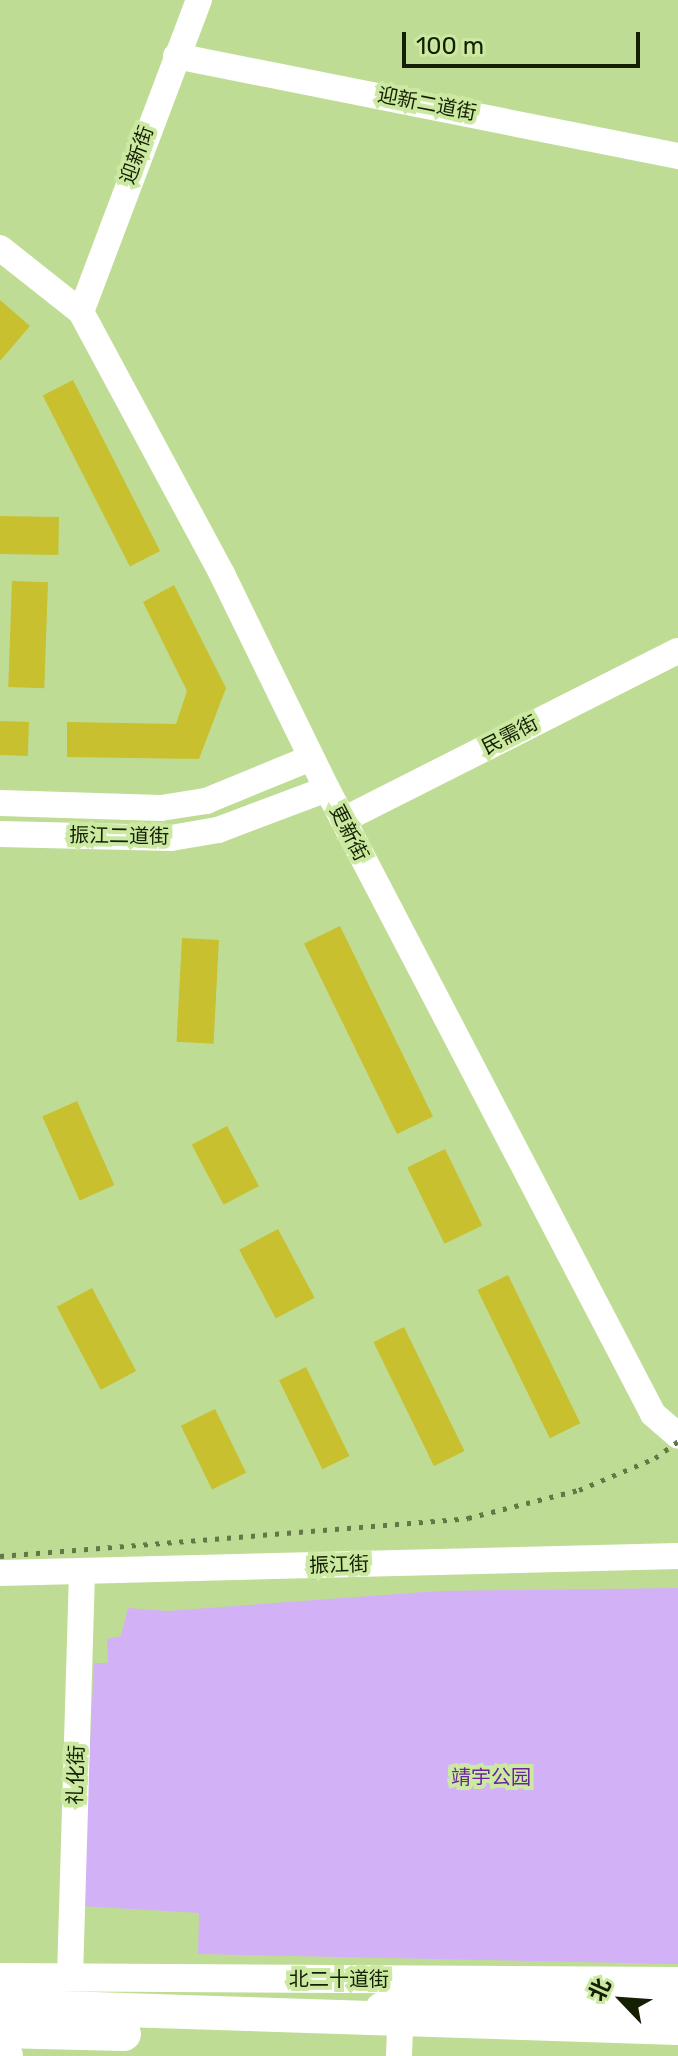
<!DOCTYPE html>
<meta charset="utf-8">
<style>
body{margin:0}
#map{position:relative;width:678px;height:2056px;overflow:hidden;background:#bfdc95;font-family:Rubik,"Noto Sans SC",sans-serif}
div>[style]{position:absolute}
.green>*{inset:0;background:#d3b1f7}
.building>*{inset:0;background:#c8c02f;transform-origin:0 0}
.secondary>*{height:26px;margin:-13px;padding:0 13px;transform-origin:13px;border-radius:13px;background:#fff}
.primary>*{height:28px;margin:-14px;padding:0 14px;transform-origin:14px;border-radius:14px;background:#fff}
.highway>*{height:34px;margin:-17px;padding:0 17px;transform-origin:17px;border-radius:17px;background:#fff}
.rail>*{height:5px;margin-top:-2.5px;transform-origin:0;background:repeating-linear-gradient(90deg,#647747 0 4px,transparent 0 12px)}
span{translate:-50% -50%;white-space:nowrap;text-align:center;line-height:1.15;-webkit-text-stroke:8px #cce9a2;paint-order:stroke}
.street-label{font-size:20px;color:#151f03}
.park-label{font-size:20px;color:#6b249e}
.north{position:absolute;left:582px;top:1960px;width:80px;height:80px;-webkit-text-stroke:6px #cce9a2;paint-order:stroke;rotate:295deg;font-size:22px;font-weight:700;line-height:32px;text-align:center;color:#151f03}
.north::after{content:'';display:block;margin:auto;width:28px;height:36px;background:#151f03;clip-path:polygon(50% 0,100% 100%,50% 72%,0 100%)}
.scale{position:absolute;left:402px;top:32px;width:238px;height:36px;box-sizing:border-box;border:4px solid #151f03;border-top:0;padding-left:10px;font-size:24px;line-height:28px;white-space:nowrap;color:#151f03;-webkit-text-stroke:6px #cce9a2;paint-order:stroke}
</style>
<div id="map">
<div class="green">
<i style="clip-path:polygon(678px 1588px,678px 1964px,198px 1954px,199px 1913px,82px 1906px,94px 1663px,108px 1663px,107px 1639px,121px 1636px,128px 1608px,167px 1611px,439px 1591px)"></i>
</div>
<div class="building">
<i style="clip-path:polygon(0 300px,30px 326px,0 361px)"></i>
<i style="left:73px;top:380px;width:192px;height:34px;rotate:63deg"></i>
<i style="left:0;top:516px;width:59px;height:38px;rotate:1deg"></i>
<i style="left:12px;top:581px;width:36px;height:106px;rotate:2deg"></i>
<i style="clip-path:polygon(174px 585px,226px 688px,199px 759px,67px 757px,67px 722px,176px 724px,187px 691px,143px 602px)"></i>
<i style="left:0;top:721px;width:29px;height:34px;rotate:2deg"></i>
<i style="left:340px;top:926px;width:212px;height:40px;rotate:64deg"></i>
<i style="left:182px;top:938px;width:37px;height:104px;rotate:3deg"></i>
<i style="left:77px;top:1101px;width:92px;height:38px;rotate:66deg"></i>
<i style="left:227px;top:1126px;width:68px;height:40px;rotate:62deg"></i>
<i style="left:445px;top:1149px;width:85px;height:42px;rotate:64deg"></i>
<i style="left:278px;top:1229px;width:78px;height:44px;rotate:62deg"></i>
<i style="left:508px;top:1275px;width:165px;height:34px;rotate:64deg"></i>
<i style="left:92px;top:1288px;width:94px;height:40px;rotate:62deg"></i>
<i style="left:404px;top:1327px;width:138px;height:34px;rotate:64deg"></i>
<i style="left:306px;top:1367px;width:99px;height:30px;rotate:64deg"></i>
<i style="left:215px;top:1409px;width:71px;height:38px;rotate:64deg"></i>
</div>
<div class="secondary">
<i style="left:176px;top:56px;width:512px;rotate:11.27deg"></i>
<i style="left:0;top:248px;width:103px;rotate:38.3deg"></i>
<i style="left:81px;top:312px;width:298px;rotate:61.7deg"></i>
<i style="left:222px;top:574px;width:239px;rotate:64deg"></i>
<i style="left:327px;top:789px;width:705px;rotate:62.45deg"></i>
<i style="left:653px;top:1414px;width:33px;rotate:41deg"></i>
<i style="left:81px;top:312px;width:334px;rotate:-69.3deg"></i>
<i style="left:0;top:803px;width:161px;rotate:1.8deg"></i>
<i style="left:161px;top:808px;width:46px;rotate:-8.8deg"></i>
<i style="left:206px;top:801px;width:113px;rotate:-22.3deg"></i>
<i style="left:343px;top:820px;width:375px;rotate:-26.8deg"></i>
<i style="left:0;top:834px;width:171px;rotate:1.3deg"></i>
<i style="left:171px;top:838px;width:48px;rotate:-9.7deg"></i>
<i style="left:218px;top:830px;width:116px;rotate:-20.6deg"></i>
<i style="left:0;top:1573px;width:678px;rotate:-1.44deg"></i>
<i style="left:70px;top:1977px;width:404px;rotate:-88.3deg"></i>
<i style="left:399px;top:2056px;width:56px;rotate:-88deg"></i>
</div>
<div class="primary">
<i style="left:0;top:1977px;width:678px;rotate:0.34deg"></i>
<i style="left:380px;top:2007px;width:59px;rotate:-6.8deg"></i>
<i style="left:439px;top:2000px;width:239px;rotate:0.2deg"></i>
</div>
<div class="highway">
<i style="left:0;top:2006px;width:678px;rotate:1.86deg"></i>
<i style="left:0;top:2031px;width:124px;rotate:1.4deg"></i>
<i style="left:0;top:2056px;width:6px"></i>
</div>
<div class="rail">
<i style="left:0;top:1556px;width:470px;rotate:-4.6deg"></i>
<i style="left:468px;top:1518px;width:114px;rotate:-14.2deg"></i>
<i style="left:579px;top:1490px;width:82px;rotate:-22.8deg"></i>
<i style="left:655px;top:1458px;width:29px;rotate:-36deg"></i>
</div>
<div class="street-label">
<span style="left:427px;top:104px;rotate:11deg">迎新二道街</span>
<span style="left:137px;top:155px;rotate:-70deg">迎新街</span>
<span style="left:510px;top:735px;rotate:-27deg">民需街</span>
<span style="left:349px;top:833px;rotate:63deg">更新街</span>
<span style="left:119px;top:836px;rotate:1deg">振江二道街</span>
<span style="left:339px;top:1565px;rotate:-2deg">振江街</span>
<span style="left:76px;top:1775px;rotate:-88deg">礼化街</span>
<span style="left:339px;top:1979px">北二十道街</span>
</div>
<div class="park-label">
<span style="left:491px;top:1777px">靖宇公园</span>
</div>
<div class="north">北</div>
<div class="scale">100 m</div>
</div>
